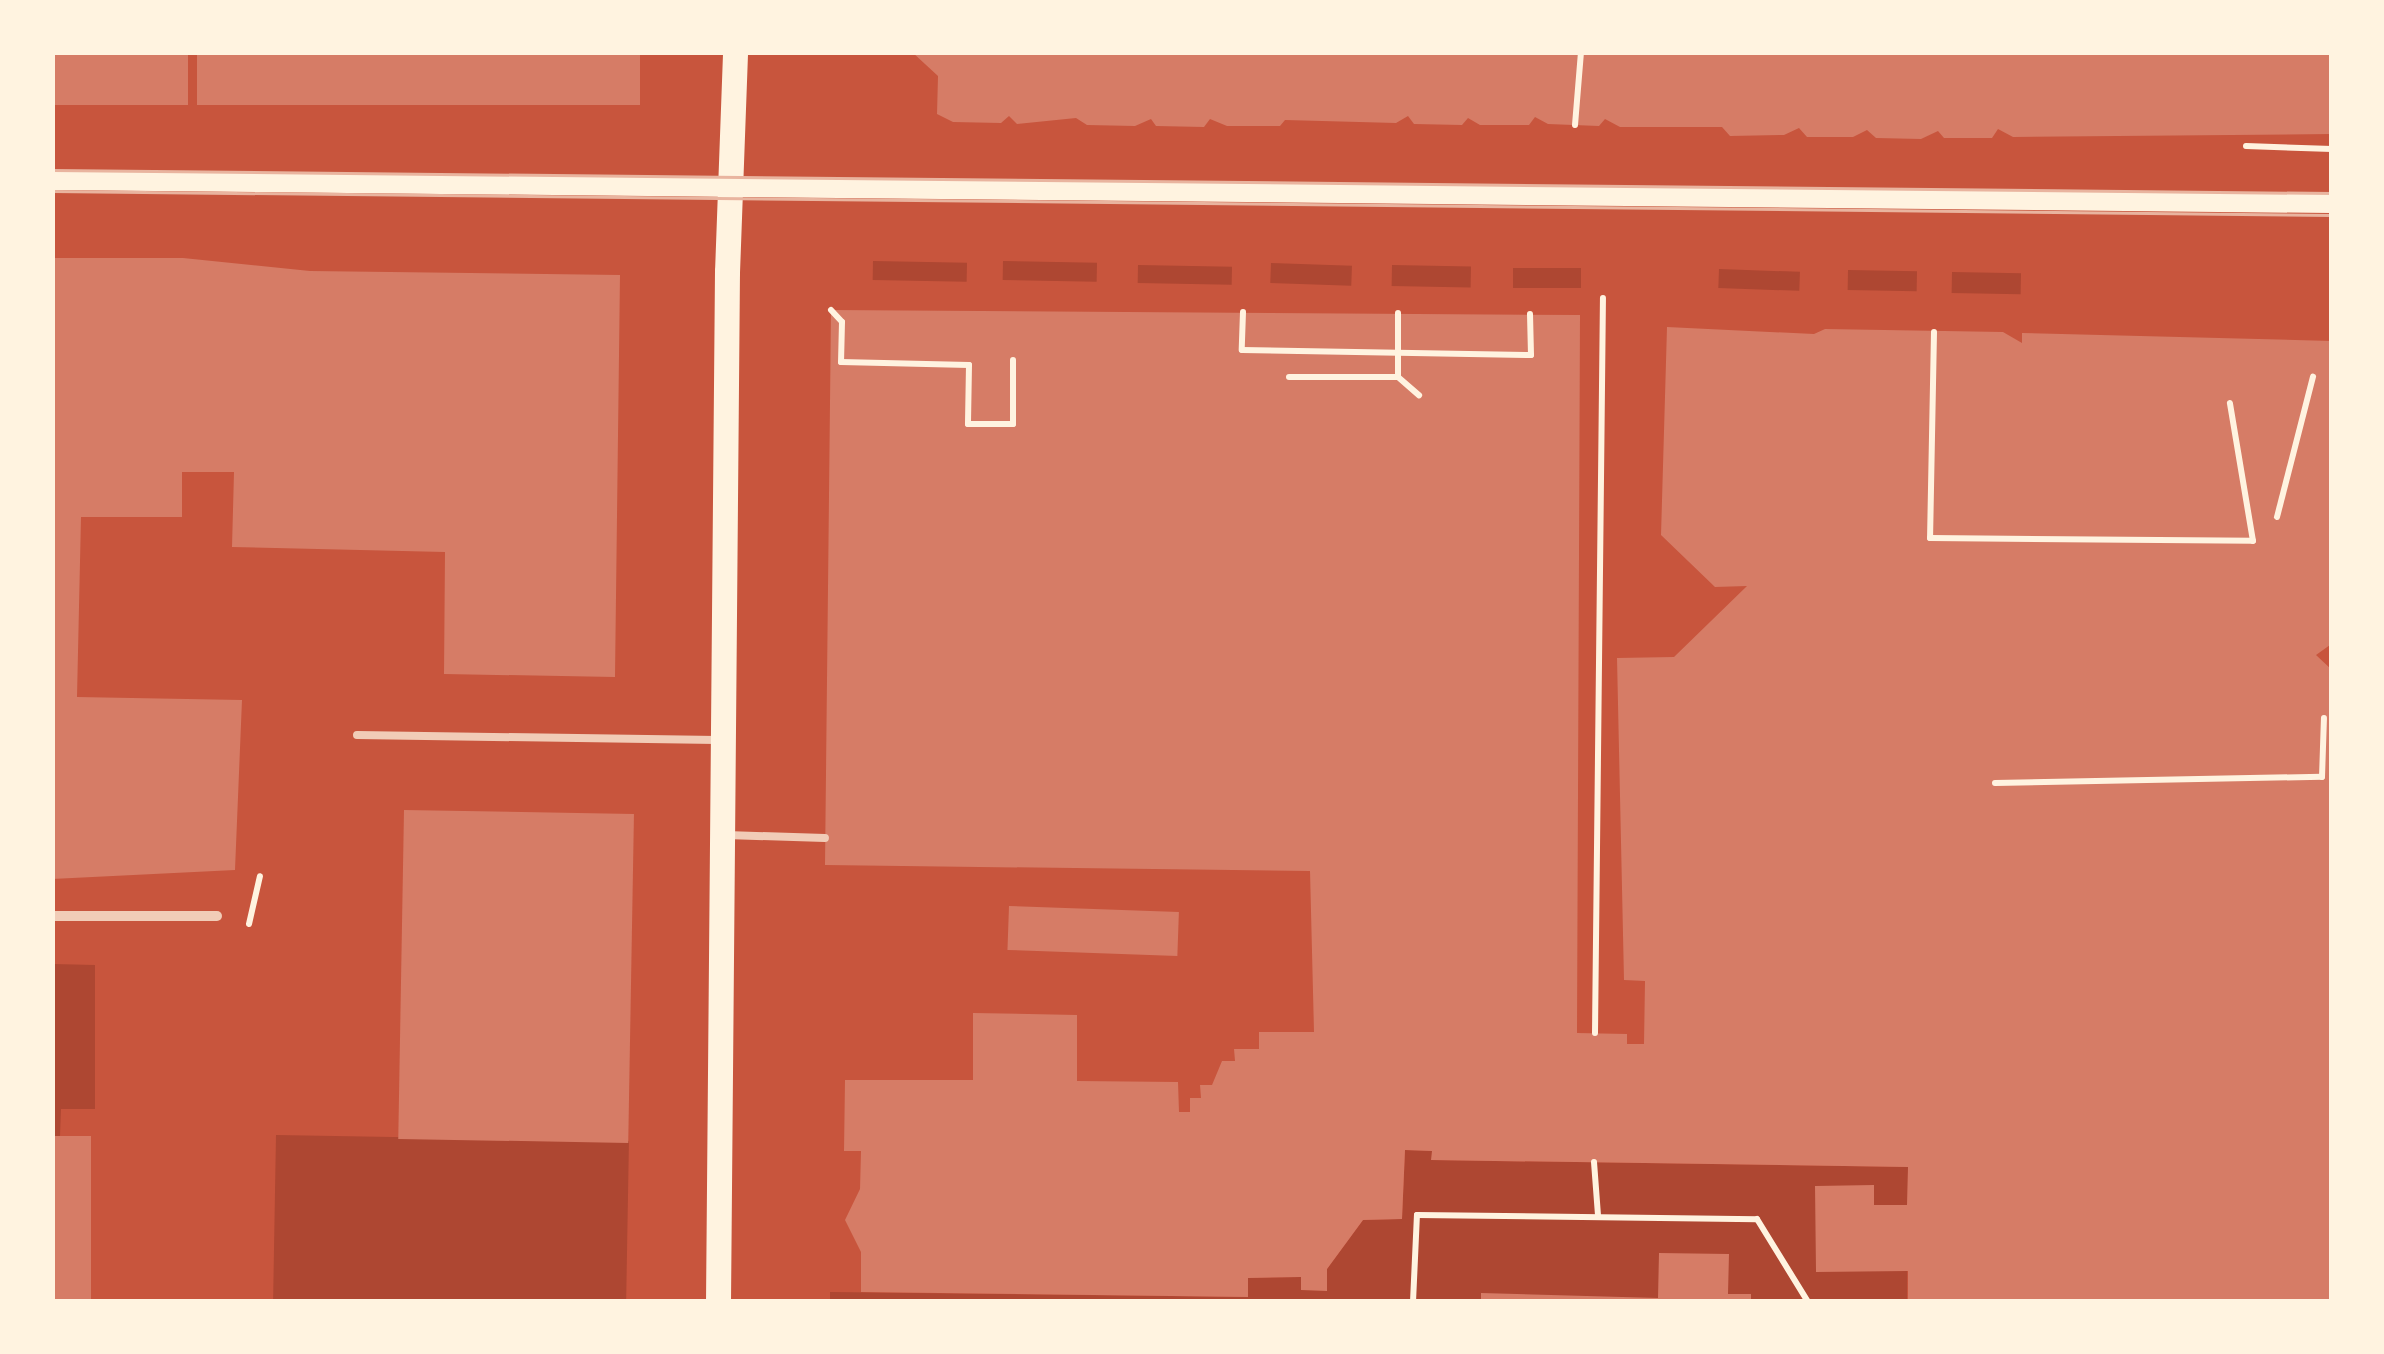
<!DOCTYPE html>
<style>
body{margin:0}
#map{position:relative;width:2384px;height:1354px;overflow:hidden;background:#c8553d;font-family:"IBM Plex Sans",sans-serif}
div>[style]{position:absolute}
.green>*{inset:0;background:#ae4732;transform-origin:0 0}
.building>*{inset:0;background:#d67c66;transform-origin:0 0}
.path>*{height:6px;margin:-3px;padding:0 3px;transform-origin:3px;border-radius:3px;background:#fff3e0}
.service>*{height:8px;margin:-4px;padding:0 4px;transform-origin:4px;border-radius:4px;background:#f1ccb7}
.minor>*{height:10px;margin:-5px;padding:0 5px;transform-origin:5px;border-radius:5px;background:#f1ccb7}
.secondary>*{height:20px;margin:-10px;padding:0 10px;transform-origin:10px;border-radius:10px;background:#fff3e0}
.primary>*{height:25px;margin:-12.5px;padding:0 12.5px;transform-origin:12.5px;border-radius:12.5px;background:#fff3e0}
.tram>*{height:2.5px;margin:-1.25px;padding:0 1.25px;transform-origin:1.25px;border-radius:1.25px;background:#e9b49f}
span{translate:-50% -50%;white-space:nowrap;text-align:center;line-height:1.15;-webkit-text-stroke:8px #fff3e0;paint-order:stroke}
.frame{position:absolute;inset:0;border:55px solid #fff3e0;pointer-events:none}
</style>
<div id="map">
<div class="green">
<i style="left:873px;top:261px;width:94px;height:19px;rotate:1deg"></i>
<i style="left:1003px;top:261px;width:94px;height:19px;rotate:1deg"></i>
<i style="left:1271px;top:263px;width:81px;height:20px;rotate:2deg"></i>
<i style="left:1138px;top:265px;width:94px;height:18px;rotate:1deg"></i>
<i style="left:1392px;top:265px;width:79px;height:21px;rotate:1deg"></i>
<i style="left:1513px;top:268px;width:68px;height:20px"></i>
<i style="left:1719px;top:269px;width:81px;height:19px;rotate:2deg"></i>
<i style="left:1848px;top:270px;width:69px;height:20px;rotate:1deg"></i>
<i style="left:1952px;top:272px;width:69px;height:21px;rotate:1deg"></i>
<i style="clip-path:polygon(53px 964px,95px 965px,95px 1109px,61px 1109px,60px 1136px,52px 1136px)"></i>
<i style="left:276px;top:1135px;width:353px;height:167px;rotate:1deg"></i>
<i style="clip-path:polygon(1405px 1150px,1432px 1151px,1432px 1160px,1908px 1167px,1907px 1301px,830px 1302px,830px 1292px,1248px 1297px,1248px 1278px,1301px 1277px,1301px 1290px,1327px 1269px,1363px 1220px,1402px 1219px)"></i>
</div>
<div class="building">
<i style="left:52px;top:52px;width:136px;height:53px"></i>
<i style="left:197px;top:52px;width:443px;height:53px"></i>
<i style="clip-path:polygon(912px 52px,2332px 52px,2332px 134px,2013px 137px,1998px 129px,1992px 138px,1944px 138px,1938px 131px,1921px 139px,1876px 138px,1867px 130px,1853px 137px,1807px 137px,1799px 128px,1784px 135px,1730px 136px,1722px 127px,1620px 127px,1605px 119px,1599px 126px,1548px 124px,1535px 117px,1529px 125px,1480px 125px,1468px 118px,1462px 125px,1414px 124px,1408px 116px,1396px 123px,1285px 120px,1280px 126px,1227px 126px,1210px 119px,1204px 127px,1156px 126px,1151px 119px,1135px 126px,1087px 125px,1076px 118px,1017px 124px,1009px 116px,1001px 123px,953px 122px,937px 114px,938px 76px)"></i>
<i style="clip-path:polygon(52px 258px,183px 258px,310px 271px,620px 275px,615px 677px,444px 674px,445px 552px,232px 547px,234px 472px,182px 472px,182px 517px,81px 517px,77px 697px,242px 700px,235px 870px,52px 879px)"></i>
<i style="clip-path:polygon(831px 310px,1580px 315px,1577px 1033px,1627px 1034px,1627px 1044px,1644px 1044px,1645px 981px,1624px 980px,1617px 658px,1674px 657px,1747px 586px,1715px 587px,1661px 535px,1667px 327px,1814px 334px,1825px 329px,2003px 332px,2022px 343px,2022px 333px,2332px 341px,2330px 645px,2316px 655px,2332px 670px,2332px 1302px,1908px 1302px,1908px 1271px,1816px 1272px,1815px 1186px,1874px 1185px,1874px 1205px,1907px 1205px,1908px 1167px,1431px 1160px,1432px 1151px,1405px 1150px,1402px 1219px,1363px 1220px,1327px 1269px,1327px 1291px,1301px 1290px,1301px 1277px,1248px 1278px,1248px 1297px,861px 1292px,861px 1252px,845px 1220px,860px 1189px,861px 1151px,844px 1151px,845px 1080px,973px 1080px,973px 1013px,1077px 1015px,1077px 1081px,1178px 1082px,1179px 1112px,1190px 1112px,1190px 1098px,1201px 1098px,1200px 1085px,1212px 1085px,1222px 1061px,1235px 1061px,1234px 1049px,1259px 1049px,1259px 1032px,1314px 1032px,1310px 871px,825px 865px)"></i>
<i style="left:404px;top:810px;width:230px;height:329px;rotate:1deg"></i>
<i style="left:1009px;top:906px;width:170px;height:44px;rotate:2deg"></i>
<i style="left:52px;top:1136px;width:39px;height:166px"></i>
<i style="clip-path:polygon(1659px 1253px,1729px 1254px,1728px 1294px,1751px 1294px,1751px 1302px,1481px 1302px,1481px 1293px,1658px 1298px)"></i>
</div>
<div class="path">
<i style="left:1575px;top:125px;width:73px;rotate:-85.3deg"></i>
<i style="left:2246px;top:146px;width:86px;rotate:2deg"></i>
<i style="left:831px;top:310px;width:16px;rotate:47deg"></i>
<i style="left:842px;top:322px;width:40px;rotate:91.4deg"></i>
<i style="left:841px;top:362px;width:128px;rotate:1.3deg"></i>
<i style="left:969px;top:365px;width:59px;rotate:91deg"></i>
<i style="left:968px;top:424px;width:45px"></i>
<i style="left:1013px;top:424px;width:64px;rotate:-90deg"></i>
<i style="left:1243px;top:312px;width:38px;rotate:92deg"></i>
<i style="left:1242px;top:350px;width:289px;rotate:1deg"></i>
<i style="left:1531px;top:355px;width:41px;rotate:-91.4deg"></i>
<i style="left:1934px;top:332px;width:206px;rotate:91.1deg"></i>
<i style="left:1930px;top:538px;width:323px;rotate:0.5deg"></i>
<i style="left:2253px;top:541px;width:140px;rotate:-99.5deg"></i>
<i style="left:1289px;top:377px;width:109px"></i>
<i style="left:1398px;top:377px;width:64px;rotate:-90deg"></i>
<i style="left:1398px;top:377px;width:28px;rotate:41deg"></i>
<i style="left:2277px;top:517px;width:145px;rotate:-75.6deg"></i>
<i style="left:1995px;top:783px;width:327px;rotate:-1.1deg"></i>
<i style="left:2322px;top:777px;width:59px;rotate:-88.1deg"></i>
<i style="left:249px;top:924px;width:49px;rotate:-77.1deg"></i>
<i style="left:1595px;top:1033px;width:735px;rotate:-89.38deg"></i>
<i style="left:1594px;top:1162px;width:53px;rotate:85.7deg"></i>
<i style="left:1413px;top:1302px;width:87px;rotate:-87.4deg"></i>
<i style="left:1417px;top:1215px;width:340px;rotate:0.7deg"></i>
<i style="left:1757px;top:1219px;width:97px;rotate:58.4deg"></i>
</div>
<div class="service">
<i style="left:357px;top:735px;width:360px;rotate:0.8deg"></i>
<i style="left:726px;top:835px;width:99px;rotate:1.7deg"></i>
</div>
<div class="minor">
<i style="left:52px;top:916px;width:165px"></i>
</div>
<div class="secondary">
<i style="left:52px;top:180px;width:2280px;rotate:0.58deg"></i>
</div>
<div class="primary">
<i style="left:718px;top:1302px;width:1030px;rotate:-89.5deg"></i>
<i style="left:727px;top:272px;width:220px;rotate:-87.9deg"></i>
</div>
<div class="tram">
<i style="left:52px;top:170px;width:2280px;rotate:0.58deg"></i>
<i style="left:52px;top:191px;width:2280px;rotate:0.6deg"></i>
</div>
<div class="frame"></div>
</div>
